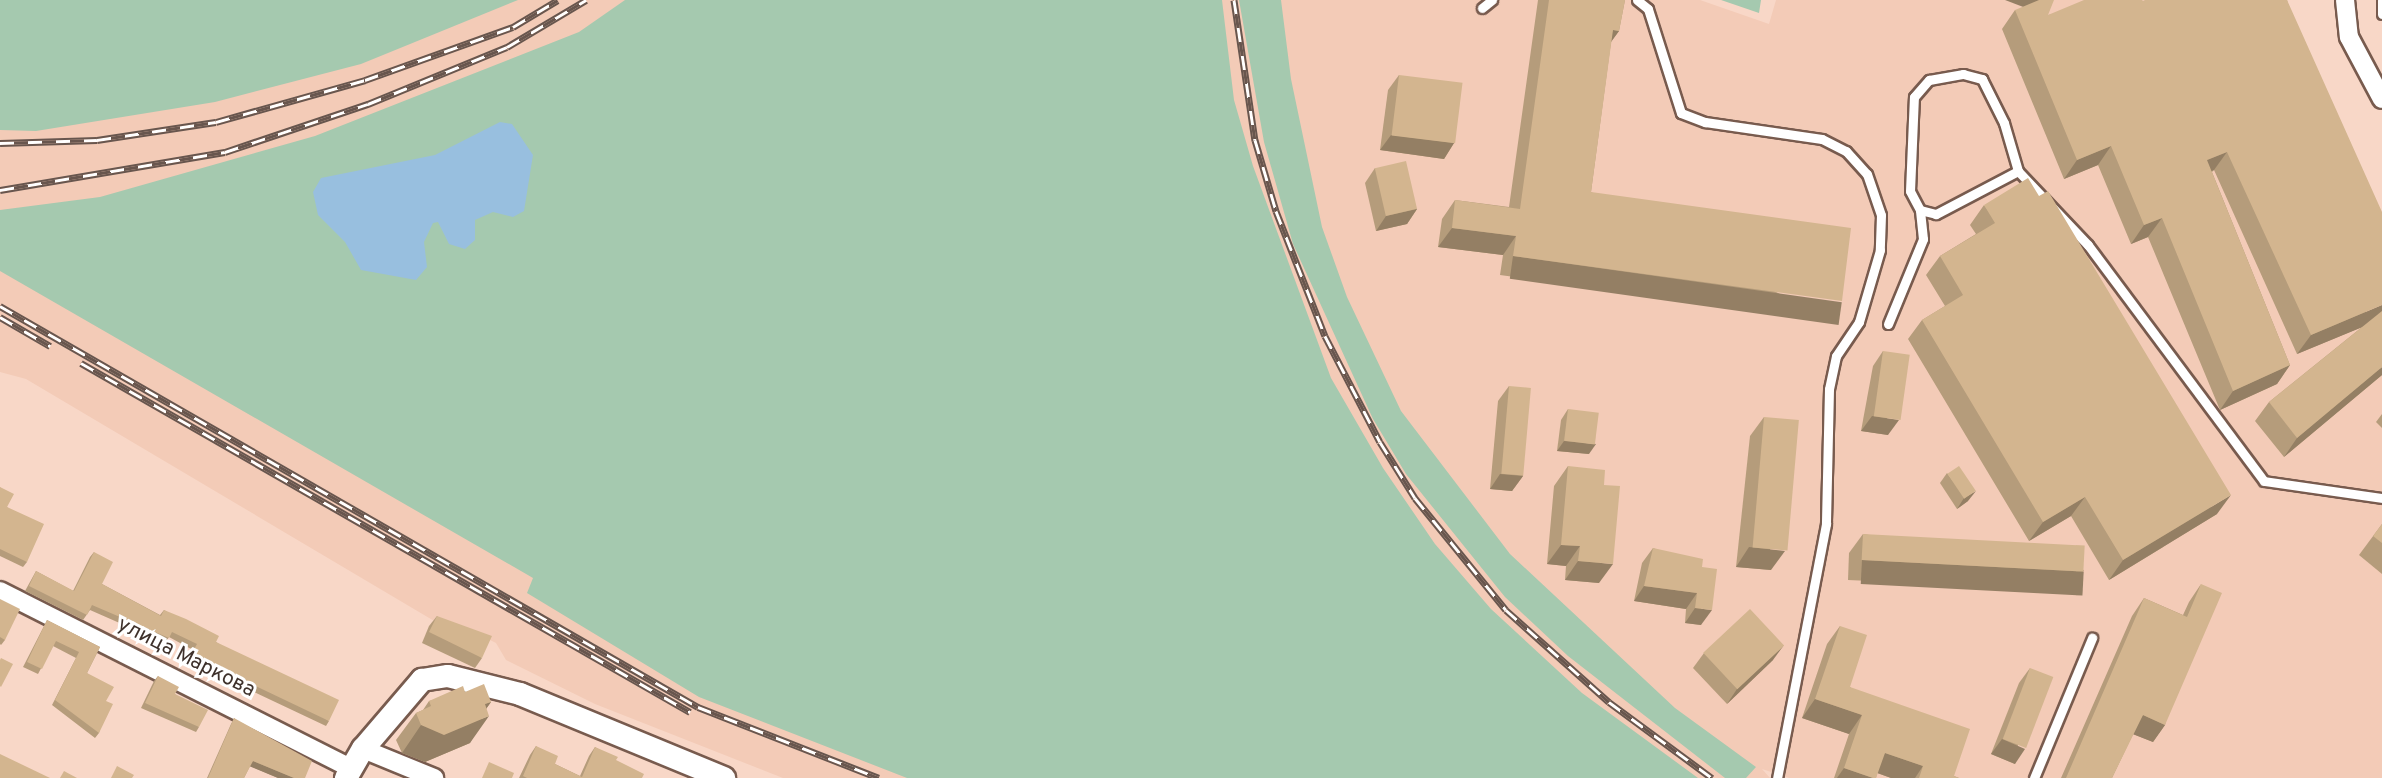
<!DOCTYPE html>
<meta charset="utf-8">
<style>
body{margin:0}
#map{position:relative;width:2382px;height:778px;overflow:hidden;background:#f8d7c7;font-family:Overpass,sans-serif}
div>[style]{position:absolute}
.built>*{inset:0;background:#f3cbb7}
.green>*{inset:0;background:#a5c9af}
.water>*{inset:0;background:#98bfdf}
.roads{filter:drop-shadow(2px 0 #785b4e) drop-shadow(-2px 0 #785b4e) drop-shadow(0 2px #785b4e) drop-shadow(0 -2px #785b4e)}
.service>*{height:9px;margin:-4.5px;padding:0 4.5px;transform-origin:4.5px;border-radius:4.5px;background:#fff}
.minor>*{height:18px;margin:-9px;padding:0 9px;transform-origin:9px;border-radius:9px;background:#fff}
.tertiary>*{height:22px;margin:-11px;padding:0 11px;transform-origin:11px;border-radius:11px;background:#fff}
.rail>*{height:7px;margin-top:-3.5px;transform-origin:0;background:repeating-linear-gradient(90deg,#fff 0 14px,#68564e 0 28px);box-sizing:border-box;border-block:2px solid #68564e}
.wall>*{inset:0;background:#b59c7b}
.shaded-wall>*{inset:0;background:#947f64;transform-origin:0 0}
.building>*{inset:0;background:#d3b58f;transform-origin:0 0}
span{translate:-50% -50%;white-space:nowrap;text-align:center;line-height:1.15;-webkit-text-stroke:6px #fff;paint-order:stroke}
.street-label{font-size:21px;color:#3e312b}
</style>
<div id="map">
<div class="built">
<i style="clip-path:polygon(301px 0,713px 0,1062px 778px,783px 778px,595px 704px,506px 660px,496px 643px,476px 633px,468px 641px,26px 379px,0 372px,0 77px)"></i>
<i style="clip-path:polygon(1176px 0,1700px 0,1769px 24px,1776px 0,2268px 0,2382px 248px,2382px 778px,1789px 778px,1762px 769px,1770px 778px,1672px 778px,1288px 502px)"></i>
</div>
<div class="green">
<i style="clip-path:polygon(0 0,518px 0,361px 64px,215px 102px,36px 131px,0 130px)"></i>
<i style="clip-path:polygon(625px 0,1222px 0,1234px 100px,1253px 166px,1331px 378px,1383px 468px,1435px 544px,1491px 609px,1582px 693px,1698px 778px,907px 778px,699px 697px,527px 593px,533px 578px,0 271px,0 210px,100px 197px,315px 136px,579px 32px)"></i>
<i style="clip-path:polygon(1239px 0,1281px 0,1291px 79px,1322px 227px,1347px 297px,1401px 411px,1510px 554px,1675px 708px,1756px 767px,1746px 778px,1725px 778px,1568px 656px,1505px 597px,1406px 474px,1373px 419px,1293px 244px,1264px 142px)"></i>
<i style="clip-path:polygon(1721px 0,1761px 0,1759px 13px)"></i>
</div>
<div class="water">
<i style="clip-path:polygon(500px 122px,512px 124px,533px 155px,524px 211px,513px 217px,493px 212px,475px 220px,475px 240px,465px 249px,449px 244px,438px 222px,433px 223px,424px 242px,427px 267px,416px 280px,361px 270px,345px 242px,318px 215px,313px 192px,321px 178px,435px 155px)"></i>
</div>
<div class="roads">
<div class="service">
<i style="left:1637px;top:0;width:14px;rotate:39deg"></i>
<i style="left:1648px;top:9px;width:109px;rotate:72.4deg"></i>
<i style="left:1681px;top:113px;width:26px;rotate:21deg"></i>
<i style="left:1705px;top:122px;width:118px;rotate:8.3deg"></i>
<i style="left:1822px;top:139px;width:27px;rotate:27deg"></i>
<i style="left:1846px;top:151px;width:31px;rotate:48deg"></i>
<i style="left:1867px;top:174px;width:43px;rotate:71.1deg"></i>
<i style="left:1881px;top:215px;width:35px;rotate:92deg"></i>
<i style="left:1880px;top:250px;width:75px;rotate:106.3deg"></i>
<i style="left:1859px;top:322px;width:41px;rotate:124.1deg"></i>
<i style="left:1836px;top:356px;width:34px;rotate:102deg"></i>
<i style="left:1829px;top:389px;width:135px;rotate:91.3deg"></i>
<i style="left:1826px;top:524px;width:259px;rotate:100.9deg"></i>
<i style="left:2382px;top:0;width:14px;rotate:90deg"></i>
<i style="left:1482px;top:8px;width:13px;rotate:-39deg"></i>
<i style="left:2018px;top:171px;width:93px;rotate:152.3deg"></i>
<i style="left:1936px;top:214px;width:16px;rotate:-166deg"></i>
<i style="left:1920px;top:210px;width:21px;rotate:-118deg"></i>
<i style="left:1910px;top:191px;width:94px;rotate:-87.6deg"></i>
<i style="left:1914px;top:97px;width:23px;rotate:-49deg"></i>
<i style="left:1929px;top:80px;width:35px;rotate:-10deg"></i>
<i style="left:1963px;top:74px;width:20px;rotate:15deg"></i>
<i style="left:1982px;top:79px;width:49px;rotate:63.4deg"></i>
<i style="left:2004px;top:123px;width:50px;rotate:73.7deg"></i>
<i style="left:2018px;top:171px;width:102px;rotate:46.6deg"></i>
<i style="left:2088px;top:245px;width:294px;rotate:53.3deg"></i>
<i style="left:2264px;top:481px;width:119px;rotate:8.2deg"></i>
<i style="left:1888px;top:324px;width:92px;rotate:-67.6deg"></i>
<i style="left:1923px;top:239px;width:29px;rotate:-96deg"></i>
<i style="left:2034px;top:778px;width:152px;rotate:-67.5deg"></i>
</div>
<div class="minor">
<i style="left:2345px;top:0;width:37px;rotate:84deg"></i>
<i style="left:2349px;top:37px;width:70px;rotate:62deg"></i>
<i style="left:0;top:591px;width:393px;rotate:26.8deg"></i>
<i style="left:363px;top:749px;width:77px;rotate:22.2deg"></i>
</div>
<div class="tertiary">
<i style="left:346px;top:778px;width:34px;rotate:-60deg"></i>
<i style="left:363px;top:749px;width:91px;rotate:-49.5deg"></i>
<i style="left:422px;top:680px;width:26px;rotate:-9deg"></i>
<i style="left:448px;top:676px;width:74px;rotate:14deg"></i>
<i style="left:520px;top:694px;width:221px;rotate:22.4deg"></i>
</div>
</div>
<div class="rail">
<i style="left:1234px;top:0;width:142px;rotate:81.5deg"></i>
<i style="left:1255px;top:140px;width:74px;rotate:73.5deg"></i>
<i style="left:1276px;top:211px;width:134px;rotate:68.6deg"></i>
<i style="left:1325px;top:336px;width:119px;rotate:62.6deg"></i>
<i style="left:1380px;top:442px;width:66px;rotate:58deg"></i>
<i style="left:1415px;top:498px;width:144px;rotate:50.9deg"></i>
<i style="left:1506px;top:610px;width:138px;rotate:41.8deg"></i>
<i style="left:1609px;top:702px;width:128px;rotate:36.4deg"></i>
<i style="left:0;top:143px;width:97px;rotate:-1.8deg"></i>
<i style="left:97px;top:140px;width:120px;rotate:-8.6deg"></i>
<i style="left:216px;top:122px;width:155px;rotate:-15.7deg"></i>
<i style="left:365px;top:80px;width:157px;rotate:-19.7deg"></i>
<i style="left:513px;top:27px;width:52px;rotate:-31deg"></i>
<i style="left:0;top:190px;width:228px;rotate:-9.6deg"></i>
<i style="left:225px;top:152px;width:151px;rotate:-18.6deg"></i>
<i style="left:368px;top:104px;width:150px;rotate:-22.3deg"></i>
<i style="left:507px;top:47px;width:92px;rotate:-30.7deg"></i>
<i style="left:0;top:306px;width:805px;rotate:29.88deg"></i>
<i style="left:698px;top:707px;width:194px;rotate:21.4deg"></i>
<i style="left:0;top:317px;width:58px;rotate:30.1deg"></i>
<i style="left:81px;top:363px;width:702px;rotate:29.82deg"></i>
</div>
<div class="wall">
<i style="clip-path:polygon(1538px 0,1625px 0,1619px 31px,1611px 42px,1591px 192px,1828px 320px,1500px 275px,1503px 255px,1438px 247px,1442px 219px,1455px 200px,1509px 207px)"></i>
<i style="clip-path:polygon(2287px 0,2382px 375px,2284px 457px,2255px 421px,2269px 402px,2362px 327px,2297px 354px,2214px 170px,2212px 172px,2290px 365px,2277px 384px,2220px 410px,2148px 237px,2131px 244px,2098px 165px,2064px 179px,2002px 29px,2015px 10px,2048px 15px,2143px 1px)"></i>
<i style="clip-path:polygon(1399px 75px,1454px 143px,1444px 159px,1380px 150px,1388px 90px)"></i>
<i style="clip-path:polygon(1375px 168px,1417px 209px,1407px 224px,1376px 231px,1365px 183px)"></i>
<i style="clip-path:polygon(1984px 205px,2217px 514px,2109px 580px,2071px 516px,2029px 541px,1908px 339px,1922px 320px,1945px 306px,1926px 275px,1940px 256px,1976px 234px,1970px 225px)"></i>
<i style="clip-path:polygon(1883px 351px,1888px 435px,1861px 431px,1873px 366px)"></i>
<i style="clip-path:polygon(1509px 386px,1523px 476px,1512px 491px,1490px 489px,1498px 401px)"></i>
<i style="clip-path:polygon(1568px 409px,1589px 454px,1557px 451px,1561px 420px)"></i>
<i style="clip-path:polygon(2382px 414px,2382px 428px,2376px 422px)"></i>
<i style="clip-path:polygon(1764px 417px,1771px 570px,1736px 567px,1750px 436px)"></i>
<i style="clip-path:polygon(1568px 466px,1604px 485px,1599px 583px,1565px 580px,1566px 566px,1547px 564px,1554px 486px)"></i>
<i style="clip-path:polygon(1947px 473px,1968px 501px,1957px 509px,1940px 483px)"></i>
<i style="clip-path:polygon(0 487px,27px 562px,23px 567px,0 556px)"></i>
<i style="clip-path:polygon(2382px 524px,2382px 574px,2359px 555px)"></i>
<i style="clip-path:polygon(1863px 534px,2084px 570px,2070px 590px,1848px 580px,1849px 553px)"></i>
<i style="clip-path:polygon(1653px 548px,1702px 567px,1701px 625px,1685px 623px,1686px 609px,1634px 601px,1642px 563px)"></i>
<i style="clip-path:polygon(94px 552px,102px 584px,160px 615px,164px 610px,216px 642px,329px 721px,326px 726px,218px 675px,189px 657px,193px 650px,169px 637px,165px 643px,90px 610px,83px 620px,25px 591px,36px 571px,73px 591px,90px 557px)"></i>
<i style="clip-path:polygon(2201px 584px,2165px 725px,2153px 742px,2133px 734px,2112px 778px,2061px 778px,2132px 616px,2144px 598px,2183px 615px,2189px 602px)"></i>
<i style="clip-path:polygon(0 599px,5px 640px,1px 645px,0 644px)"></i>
<i style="clip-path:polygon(437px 616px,482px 658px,475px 668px,422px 643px,429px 626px)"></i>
<i style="clip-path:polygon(47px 620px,100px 647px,87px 673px,106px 701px,99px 733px,95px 738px,52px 705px,76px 658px,53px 646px,38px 674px,23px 667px,44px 626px)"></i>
<i style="clip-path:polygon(1840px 626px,1850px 687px,1954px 776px,1959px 778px,1891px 778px,1877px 773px,1876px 778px,1834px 778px,1849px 734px,1802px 718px,1827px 644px)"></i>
<i style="clip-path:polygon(1704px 653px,1773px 660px,1727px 704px,1693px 668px)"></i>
<i style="clip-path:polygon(2030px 668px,2015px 764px,1991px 754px,2019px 683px)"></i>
<i style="clip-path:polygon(158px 676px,175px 694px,199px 727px,196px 732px,141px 708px,154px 681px)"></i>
<i style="clip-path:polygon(465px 692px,491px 702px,486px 709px,470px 743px,425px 762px,402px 753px,396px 740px,416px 713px,423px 710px,429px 701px)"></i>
<i style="clip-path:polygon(234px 718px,305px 778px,278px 778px,250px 766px,244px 778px,207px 778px,231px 724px)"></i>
<i style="clip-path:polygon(536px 746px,555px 764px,580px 776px,589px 756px,595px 747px,642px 778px,519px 778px,530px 755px)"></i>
</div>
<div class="shaded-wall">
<i style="clip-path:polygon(2005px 0,2048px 0,2039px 13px)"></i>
<i style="clip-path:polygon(1613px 30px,1619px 31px,1605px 50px)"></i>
<i style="clip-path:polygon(1391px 135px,1454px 143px,1444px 159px,1380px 150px)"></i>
<i style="clip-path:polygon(2111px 146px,2098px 165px,2064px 179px,2077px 160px)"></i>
<i style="clip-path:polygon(2227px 152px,2214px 170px,2194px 179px,2207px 160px)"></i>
<i style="clip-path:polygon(1417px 209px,1407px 224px,1376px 231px,1386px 216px)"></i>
<i style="clip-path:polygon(2162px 218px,2148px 237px,2131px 244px,2144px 225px)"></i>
<i style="clip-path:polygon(1452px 228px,1516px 236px,1503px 255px,1438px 247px)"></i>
<i style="left:1513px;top:256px;width:332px;height:23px;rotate:8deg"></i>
<i style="clip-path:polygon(2382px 305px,2382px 319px,2297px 354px,2311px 335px)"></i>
<i style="clip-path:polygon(2290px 365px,2277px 384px,2220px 410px,2233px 391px)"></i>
<i style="clip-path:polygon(2382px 367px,2382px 375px,2284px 457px,2297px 438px)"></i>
<i style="clip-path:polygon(1872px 416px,1899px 420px,1888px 435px,1861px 431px)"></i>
<i style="clip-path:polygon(1564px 441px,1596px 444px,1589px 454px,1557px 451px)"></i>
<i style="clip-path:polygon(1500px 474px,1523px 476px,1512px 491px,1490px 489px)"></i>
<i style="clip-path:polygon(1976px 491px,1968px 501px,1957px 509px,1964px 498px)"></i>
<i style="clip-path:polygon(2231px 495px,2217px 514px,2109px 580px,2123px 560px)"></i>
<i style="clip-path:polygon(2085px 497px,2071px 516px,2029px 541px,2043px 522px)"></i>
<i style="clip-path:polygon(1561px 545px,1580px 546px,1566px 566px,1547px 564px)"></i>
<i style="clip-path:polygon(1749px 547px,1785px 551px,1771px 570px,1736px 567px)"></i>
<i style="left:1862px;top:560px;width:222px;height:24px;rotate:3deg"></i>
<i style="clip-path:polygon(1578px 561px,1613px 564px,1599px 583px,1565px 580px)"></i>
<i style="clip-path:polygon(1644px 586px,1697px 593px,1686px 609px,1634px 601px)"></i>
<i style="clip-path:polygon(1695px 608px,1712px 610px,1701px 625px,1685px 623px)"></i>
<i style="clip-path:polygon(1784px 645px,1773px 660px,1727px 704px,1737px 689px)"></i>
<i style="clip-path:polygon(1815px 699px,1862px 715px,1849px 734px,1802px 718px)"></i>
<i style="clip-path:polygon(491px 702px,478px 720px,489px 716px,470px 743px,425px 762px,402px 753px,421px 725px)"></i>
<i style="clip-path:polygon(2143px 715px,2165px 725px,2153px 742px,2130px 733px)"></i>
<i style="clip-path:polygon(2002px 739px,2025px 749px,2015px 764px,1991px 754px)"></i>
<i style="clip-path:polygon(1885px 753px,1923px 766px,1915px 778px,1891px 778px,1872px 771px)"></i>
<i style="clip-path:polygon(253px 761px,294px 778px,278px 778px,249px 766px)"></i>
<i style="clip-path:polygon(1844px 768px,1873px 778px,1837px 778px)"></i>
</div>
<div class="building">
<i style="clip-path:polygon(1549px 0,1625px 0,1619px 31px,1613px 30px,1591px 192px,1851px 228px,1842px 301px,1513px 256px,1516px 236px,1452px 228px,1455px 200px,1520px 209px)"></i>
<i style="clip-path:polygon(2039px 0,2054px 0,2048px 15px,2084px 0,2142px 0,2143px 1px,2145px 0,2287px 0,2382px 212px,2382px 305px,2311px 335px,2227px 152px,2207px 160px,2290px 365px,2233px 391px,2162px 218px,2144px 225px,2111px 146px,2077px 160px,2015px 10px)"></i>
<i style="left:1399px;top:75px;width:64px;height:61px;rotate:7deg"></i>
<i style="left:1406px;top:161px;width:49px;height:32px;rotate:77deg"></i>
<i style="clip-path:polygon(2028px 178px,2039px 196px,2048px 191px,2231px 495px,2123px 560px,2085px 497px,2043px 522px,1922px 320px,1963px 295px,1940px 256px,1995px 223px,1984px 205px)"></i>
<i style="clip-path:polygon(2382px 311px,2382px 367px,2297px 438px,2269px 402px)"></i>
<i style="left:1883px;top:351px;width:27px;height:66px;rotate:8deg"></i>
<i style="left:1509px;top:386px;width:22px;height:88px;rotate:5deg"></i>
<i style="left:1568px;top:409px;width:31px;height:32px;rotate:7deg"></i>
<i style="left:1764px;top:417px;width:35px;height:131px;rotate:5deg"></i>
<i style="clip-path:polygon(1568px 466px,1605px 470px,1604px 485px,1620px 486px,1613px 564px,1578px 561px,1580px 546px,1561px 545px)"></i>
<i style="left:1959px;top:466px;width:30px;height:14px;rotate:56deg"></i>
<i style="clip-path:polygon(0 487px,14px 494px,7px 507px,44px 524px,27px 562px,0 549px)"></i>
<i style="clip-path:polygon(2382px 524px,2382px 543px,2373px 536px)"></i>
<i style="left:1863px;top:534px;width:222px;height:26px;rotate:3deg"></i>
<i style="clip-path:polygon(1653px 548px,1703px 559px,1702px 567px,1717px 569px,1712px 610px,1695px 608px,1697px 593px,1644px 586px)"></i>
<i style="clip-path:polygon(94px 552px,113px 562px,102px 584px,161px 616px,164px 610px,186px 619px,219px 636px,216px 642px,339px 700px,329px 721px,222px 670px,193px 651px,197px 644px,172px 632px,169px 638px,92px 605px,87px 615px,29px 586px,36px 571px,74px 591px)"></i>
<i style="clip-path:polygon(2201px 584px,2222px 593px,2165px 725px,2143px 715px,2112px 778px,2066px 778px,2144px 598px,2187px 617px)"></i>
<i style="clip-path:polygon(0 599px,20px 609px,5px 640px,0 637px)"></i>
<i style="left:1750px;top:609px;width:50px;height:64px;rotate:47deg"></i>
<i style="clip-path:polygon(437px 616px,492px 636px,482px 658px,429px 632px)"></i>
<i style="clip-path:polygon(47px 620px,100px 647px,87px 673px,114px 687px,106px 701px,113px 704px,99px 733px,55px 700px,79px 652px,56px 641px,42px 669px,27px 662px)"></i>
<i style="clip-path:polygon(1840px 626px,1867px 635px,1850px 687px,1970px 729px,1954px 776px,1959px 778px,1919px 778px,1923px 766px,1885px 753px,1876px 778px,1873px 778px,1844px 768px,1862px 715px,1815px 699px)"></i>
<i style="clip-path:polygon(1px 658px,13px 664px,1px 687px,0 686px,0 660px)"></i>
<i style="left:2030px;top:668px;width:25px;height:76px;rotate:21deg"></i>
<i style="clip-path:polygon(158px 676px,179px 687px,175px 694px,208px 710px,199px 727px,145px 703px)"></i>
<i style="clip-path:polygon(484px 684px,491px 702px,485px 704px,489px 716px,444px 735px,421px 725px,416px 713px,431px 706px,429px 701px,463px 686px,465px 692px)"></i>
<i style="clip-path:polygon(234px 718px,312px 761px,305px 778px,294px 778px,253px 761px,244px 778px,208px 778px)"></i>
<i style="clip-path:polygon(536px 746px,558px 756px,555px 764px,582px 777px,595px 747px,618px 757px,616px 760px,644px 774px,642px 778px,527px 778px,523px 776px)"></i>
<i style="clip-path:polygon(0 754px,50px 778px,0 778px)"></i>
<i style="clip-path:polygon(489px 762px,514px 773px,512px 778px,482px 778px)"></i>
<i style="clip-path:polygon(117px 766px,134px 775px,132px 778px,111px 778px)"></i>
<i style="clip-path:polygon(64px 771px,77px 778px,60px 778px)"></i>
</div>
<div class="street-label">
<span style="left:186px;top:658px;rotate:27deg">улица Маркова</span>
</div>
</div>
